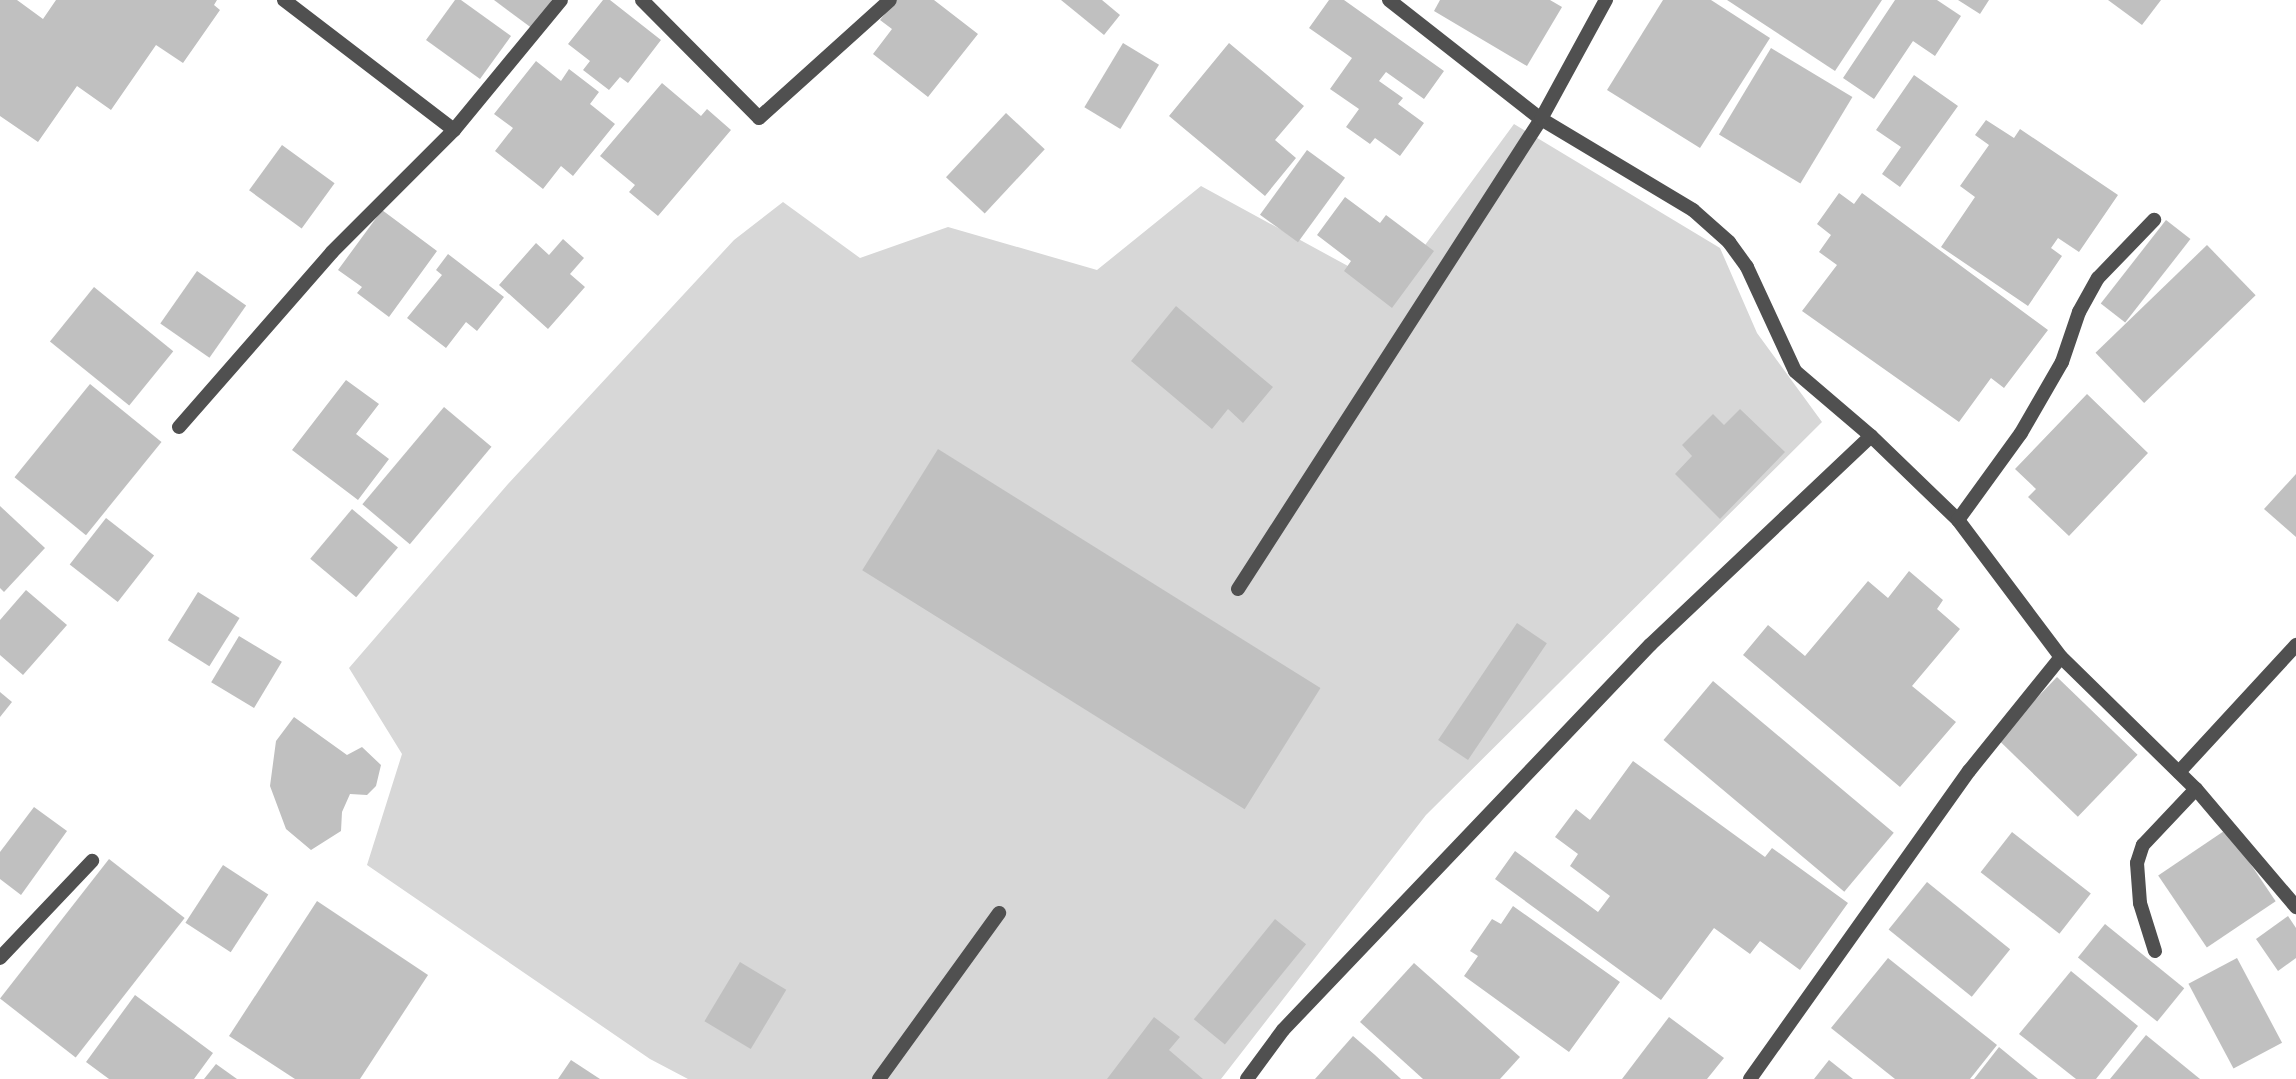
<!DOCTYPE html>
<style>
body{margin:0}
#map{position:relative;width:2296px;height:1079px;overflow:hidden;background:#fff;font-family:"PT Sans",sans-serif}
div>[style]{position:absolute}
.green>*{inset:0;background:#d7d7d7}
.building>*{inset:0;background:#c0c0c0;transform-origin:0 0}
.lane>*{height:14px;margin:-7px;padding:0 7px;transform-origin:7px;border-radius:7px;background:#505050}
.street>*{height:14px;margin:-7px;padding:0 7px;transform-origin:7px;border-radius:7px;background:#505050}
span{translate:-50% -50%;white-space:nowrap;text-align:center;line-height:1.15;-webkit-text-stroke:6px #fff;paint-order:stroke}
</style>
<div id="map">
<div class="green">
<i style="clip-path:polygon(1514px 124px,1720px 248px,1757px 333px,1822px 422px,1426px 815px,1221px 1079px,688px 1079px,650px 1059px,367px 865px,402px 754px,349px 668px,508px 484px,734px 240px,783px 202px,860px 258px,948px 227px,1097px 270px,1201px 186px,1392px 290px)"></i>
</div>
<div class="building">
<i style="clip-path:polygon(0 0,17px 0,43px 19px,56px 0,217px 0,214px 5px,220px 10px,183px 63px,156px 45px,111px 110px,77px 86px,38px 142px,0 116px)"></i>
<i style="clip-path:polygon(455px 0,461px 0,511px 36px,480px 79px,426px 40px)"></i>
<i style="clip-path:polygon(494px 0,551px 0,554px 2px,533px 29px)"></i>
<i style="clip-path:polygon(603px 0,610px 0,661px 40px,628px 83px,620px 77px,609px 90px,583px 70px,590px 61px,568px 44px)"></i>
<i style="clip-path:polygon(896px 0,934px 0,978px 34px,928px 97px,873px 54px,892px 29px,880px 20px)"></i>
<i style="clip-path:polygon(1061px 0,1102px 0,1120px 15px,1104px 35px)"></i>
<i style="clip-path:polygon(1329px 0,1344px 0,1444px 71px,1424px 99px,1386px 72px,1379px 81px,1403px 98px,1398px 104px,1424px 123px,1400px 156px,1375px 138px,1370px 144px,1346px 127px,1359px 109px,1330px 89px,1352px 58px,1309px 28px)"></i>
<i style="clip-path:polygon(1440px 0,1550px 0,1562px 7px,1527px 66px,1434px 11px)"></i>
<i style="clip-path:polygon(1663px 0,1711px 0,1770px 38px,1700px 148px,1607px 90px)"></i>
<i style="clip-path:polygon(1727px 0,1882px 0,1835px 71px)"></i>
<i style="clip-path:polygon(1895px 0,1937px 0,1961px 16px,1935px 56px,1913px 41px,1874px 99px,1843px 78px)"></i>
<i style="clip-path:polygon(1958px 0,1989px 0,1980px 14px)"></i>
<i style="clip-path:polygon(2108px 0,2161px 0,2142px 25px)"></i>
<i style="left:1123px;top:43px;width:42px;height:75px;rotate:31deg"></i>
<i style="clip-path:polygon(1229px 43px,1304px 106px,1275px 140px,1296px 158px,1265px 196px,1169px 116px)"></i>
<i style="left:1771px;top:48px;width:95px;height:101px;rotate:31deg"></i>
<i style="clip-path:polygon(536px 61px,561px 81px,569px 69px,599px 92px,590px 104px,615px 124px,573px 176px,561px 166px,543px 189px,495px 151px,513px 128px,494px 114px)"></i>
<i style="clip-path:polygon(1914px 75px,1958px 106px,1900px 187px,1882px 174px,1901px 147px,1876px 130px)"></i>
<i style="clip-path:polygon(662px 83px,701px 116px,707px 109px,731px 130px,658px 216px,629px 192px,635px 185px,600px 156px)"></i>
<i style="left:1006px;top:113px;width:53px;height:88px;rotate:43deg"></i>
<i style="clip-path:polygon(1986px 120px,2014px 138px,2020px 129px,2118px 195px,2079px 252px,2058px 238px,2051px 248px,2062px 256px,2028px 306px,1941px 247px,1975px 197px,1960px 186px,1989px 145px,1975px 135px)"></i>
<i style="left:282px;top:145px;width:65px;height:56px;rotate:36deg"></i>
<i style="left:1307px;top:150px;width:47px;height:80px;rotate:36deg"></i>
<i style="clip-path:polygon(1839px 193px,1854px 204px,1862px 193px,2048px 330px,2004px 388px,1991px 378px,1959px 422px,1802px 311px,1837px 265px,1819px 252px,1831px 235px,1817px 224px)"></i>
<i style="clip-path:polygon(1345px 197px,1380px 223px,1386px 215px,1434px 251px,1392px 308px,1344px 271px,1351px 261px,1317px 235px)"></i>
<i style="clip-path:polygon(382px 210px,437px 251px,389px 317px,357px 293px,362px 287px,338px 270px)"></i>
<i style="left:2166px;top:220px;width:31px;height:106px;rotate:38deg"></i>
<i style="clip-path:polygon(563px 239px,584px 258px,570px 274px,585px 287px,548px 329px,499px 285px,536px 243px,549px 255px)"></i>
<i style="left:2207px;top:245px;width:70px;height:155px;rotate:46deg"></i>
<i style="clip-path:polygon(448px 254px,504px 297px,477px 331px,466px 322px,446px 348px,407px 318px,442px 275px,436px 270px)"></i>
<i style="left:197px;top:271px;width:60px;height:64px;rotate:35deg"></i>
<i style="left:94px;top:287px;width:102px;height:70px;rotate:39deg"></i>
<i style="clip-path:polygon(1176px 306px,1273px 387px,1243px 423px,1228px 409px,1212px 429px,1131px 361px)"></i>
<i style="clip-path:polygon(346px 380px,379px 404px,356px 434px,389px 459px,358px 500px,292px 450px)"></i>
<i style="left:90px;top:384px;width:92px;height:120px;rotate:39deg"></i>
<i style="clip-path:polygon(2087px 394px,2148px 453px,2069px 536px,2028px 497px,2036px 489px,2015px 469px)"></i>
<i style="left:444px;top:407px;width:62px;height:127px;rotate:40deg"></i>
<i style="clip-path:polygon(1740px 409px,1785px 452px,1720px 519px,1675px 474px,1692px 456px,1682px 445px,1713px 414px,1724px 425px)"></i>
<i style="left:938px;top:449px;width:451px;height:143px;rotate:32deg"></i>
<i style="clip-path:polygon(2296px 474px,2296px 537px,2264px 509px)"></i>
<i style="clip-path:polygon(0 506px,45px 548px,4px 592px,0 588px)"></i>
<i style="left:352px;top:509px;width:60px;height:65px;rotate:40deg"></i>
<i style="left:106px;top:518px;width:61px;height:59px;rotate:38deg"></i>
<i style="clip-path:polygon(1909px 571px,1943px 600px,1937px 609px,1960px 629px,1912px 686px,1956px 722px,1900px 787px,1743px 655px,1768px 625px,1805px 656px,1868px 581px,1888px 598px)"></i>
<i style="clip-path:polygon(26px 590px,67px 625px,23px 675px,0 655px,0 620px)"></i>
<i style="left:198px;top:592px;width:49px;height:57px;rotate:32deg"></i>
<i style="left:1517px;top:623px;width:36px;height:141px;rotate:34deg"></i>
<i style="left:239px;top:636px;width:50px;height:54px;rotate:31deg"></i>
<i style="left:2057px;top:677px;width:112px;height:86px;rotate:44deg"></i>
<i style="left:1713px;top:681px;width:236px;height:77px;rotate:40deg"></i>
<i style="clip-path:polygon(0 692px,12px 702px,0 717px)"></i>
<i style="clip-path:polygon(294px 717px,347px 755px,362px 747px,381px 765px,376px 786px,367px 795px,350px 794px,342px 812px,341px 831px,311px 850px,286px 829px,270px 786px,276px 741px)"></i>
<i style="clip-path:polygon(1633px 761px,1765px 857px,1772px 848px,1848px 903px,1800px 970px,1760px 941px,1750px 954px,1714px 928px,1661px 1000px,1495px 879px,1515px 851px,1598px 912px,1610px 896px,1570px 866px,1578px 854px,1555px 837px,1576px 809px,1590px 820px)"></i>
<i style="clip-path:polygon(34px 807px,67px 831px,21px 895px,0 879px,0 852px)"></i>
<i style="left:2227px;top:829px;width:87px;height:83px;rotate:56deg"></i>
<i style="left:2012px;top:832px;width:100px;height:51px;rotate:38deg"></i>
<i style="left:109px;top:859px;width:96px;height:177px;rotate:38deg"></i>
<i style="left:223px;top:865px;width:54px;height:69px;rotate:33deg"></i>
<i style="left:1927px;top:882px;width:107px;height:61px;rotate:39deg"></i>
<i style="clip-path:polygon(317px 901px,428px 975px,360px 1079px,295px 1079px,229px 1036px)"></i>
<i style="clip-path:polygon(1513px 906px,1620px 982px,1569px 1052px,1464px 976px,1478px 956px,1470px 951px,1492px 919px,1501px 924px)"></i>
<i style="clip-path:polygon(2288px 916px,2296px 928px,2296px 958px,2278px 971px,2256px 939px)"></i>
<i style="left:1275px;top:919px;width:40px;height:129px;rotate:39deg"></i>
<i style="left:2105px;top:924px;width:102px;height:43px;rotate:39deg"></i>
<i style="clip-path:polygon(1888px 958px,1997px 1045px,1970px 1079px,1895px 1079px,1831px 1028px)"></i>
<i style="left:2237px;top:958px;width:96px;height:55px;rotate:62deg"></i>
<i style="left:740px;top:962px;width:54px;height:69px;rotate:31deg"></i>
<i style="clip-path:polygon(1414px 963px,1520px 1057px,1500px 1079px,1423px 1079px,1360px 1022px)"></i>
<i style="clip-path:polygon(2071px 971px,2138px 1026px,2096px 1079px,2076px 1079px,2019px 1034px)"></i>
<i style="clip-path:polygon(135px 995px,213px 1053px,194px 1079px,109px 1079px,86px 1062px)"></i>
<i style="clip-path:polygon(1154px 1017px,1180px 1037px,1169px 1050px,1203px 1079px,1107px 1079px)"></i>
<i style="clip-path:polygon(1669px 1017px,1724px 1058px,1707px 1079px,1622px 1079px)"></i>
<i style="clip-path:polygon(2146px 1035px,2200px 1079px,2110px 1079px)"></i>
<i style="clip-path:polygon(1353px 1036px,1375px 1055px,1401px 1079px,1315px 1079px)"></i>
<i style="clip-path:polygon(1999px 1047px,2038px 1079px,1974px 1079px)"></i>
<i style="clip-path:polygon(571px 1060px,600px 1079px,558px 1079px)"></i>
<i style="clip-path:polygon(1829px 1060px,1853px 1079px,1814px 1079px)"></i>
<i style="clip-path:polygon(216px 1064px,237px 1079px,204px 1079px)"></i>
</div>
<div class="lane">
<i style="left:1238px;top:589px;width:559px;rotate:-57.19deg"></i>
<i style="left:879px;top:1079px;width:205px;rotate:-54.1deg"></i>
</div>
<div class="street">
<i style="left:284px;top:0;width:214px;rotate:37.4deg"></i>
<i style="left:642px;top:0;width:166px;rotate:45.2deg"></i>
<i style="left:759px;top:118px;width:176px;rotate:-42deg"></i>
<i style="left:1389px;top:0;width:193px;rotate:38.1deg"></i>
<i style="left:179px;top:427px;width:232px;rotate:-48.8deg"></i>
<i style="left:332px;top:252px;width:173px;rotate:-45deg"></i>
<i style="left:454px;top:130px;width:168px;rotate:-50.5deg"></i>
<i style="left:1871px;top:436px;width:121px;rotate:44deg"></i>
<i style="left:1958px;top:520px;width:171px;rotate:53.1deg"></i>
<i style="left:2061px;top:657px;width:189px;rotate:44.4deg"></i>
<i style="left:2196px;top:789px;width:155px;rotate:49.7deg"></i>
<i style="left:1958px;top:520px;width:107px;rotate:-54.1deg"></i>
<i style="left:2021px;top:433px;width:82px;rotate:-60deg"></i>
<i style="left:2062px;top:362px;width:53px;rotate:-71.2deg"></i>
<i style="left:2079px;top:312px;width:39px;rotate:-61deg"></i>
<i style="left:2098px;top:278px;width:81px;rotate:-46deg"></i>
<i style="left:2179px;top:772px;width:173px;rotate:-47.3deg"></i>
<i style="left:2155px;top:951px;width:50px;rotate:-107.4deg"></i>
<i style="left:2140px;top:903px;width:40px;rotate:-94.3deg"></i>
<i style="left:2137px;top:863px;width:19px;rotate:-72deg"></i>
<i style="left:2143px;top:845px;width:77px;rotate:-46.6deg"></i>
<i style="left:0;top:958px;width:134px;rotate:-46.5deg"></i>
<i style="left:1247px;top:1079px;width:61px;rotate:-53.7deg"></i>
<i style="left:1283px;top:1030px;width:532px;rotate:-46.37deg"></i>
<i style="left:1650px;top:645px;width:304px;rotate:-43.4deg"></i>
<i style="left:1871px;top:436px;width:100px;rotate:-139.5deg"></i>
<i style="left:1795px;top:371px;width:115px;rotate:-114.8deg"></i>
<i style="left:1747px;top:267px;width:31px;rotate:-126deg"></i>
<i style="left:1729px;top:242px;width:48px;rotate:-138.4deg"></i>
<i style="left:1693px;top:210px;width:177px;rotate:-149.1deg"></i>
<i style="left:1541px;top:119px;width:136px;rotate:-61.4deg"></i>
<i style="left:1750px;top:1079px;width:378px;rotate:-54.6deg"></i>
<i style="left:1969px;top:771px;width:146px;rotate:-51.1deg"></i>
</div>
</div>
